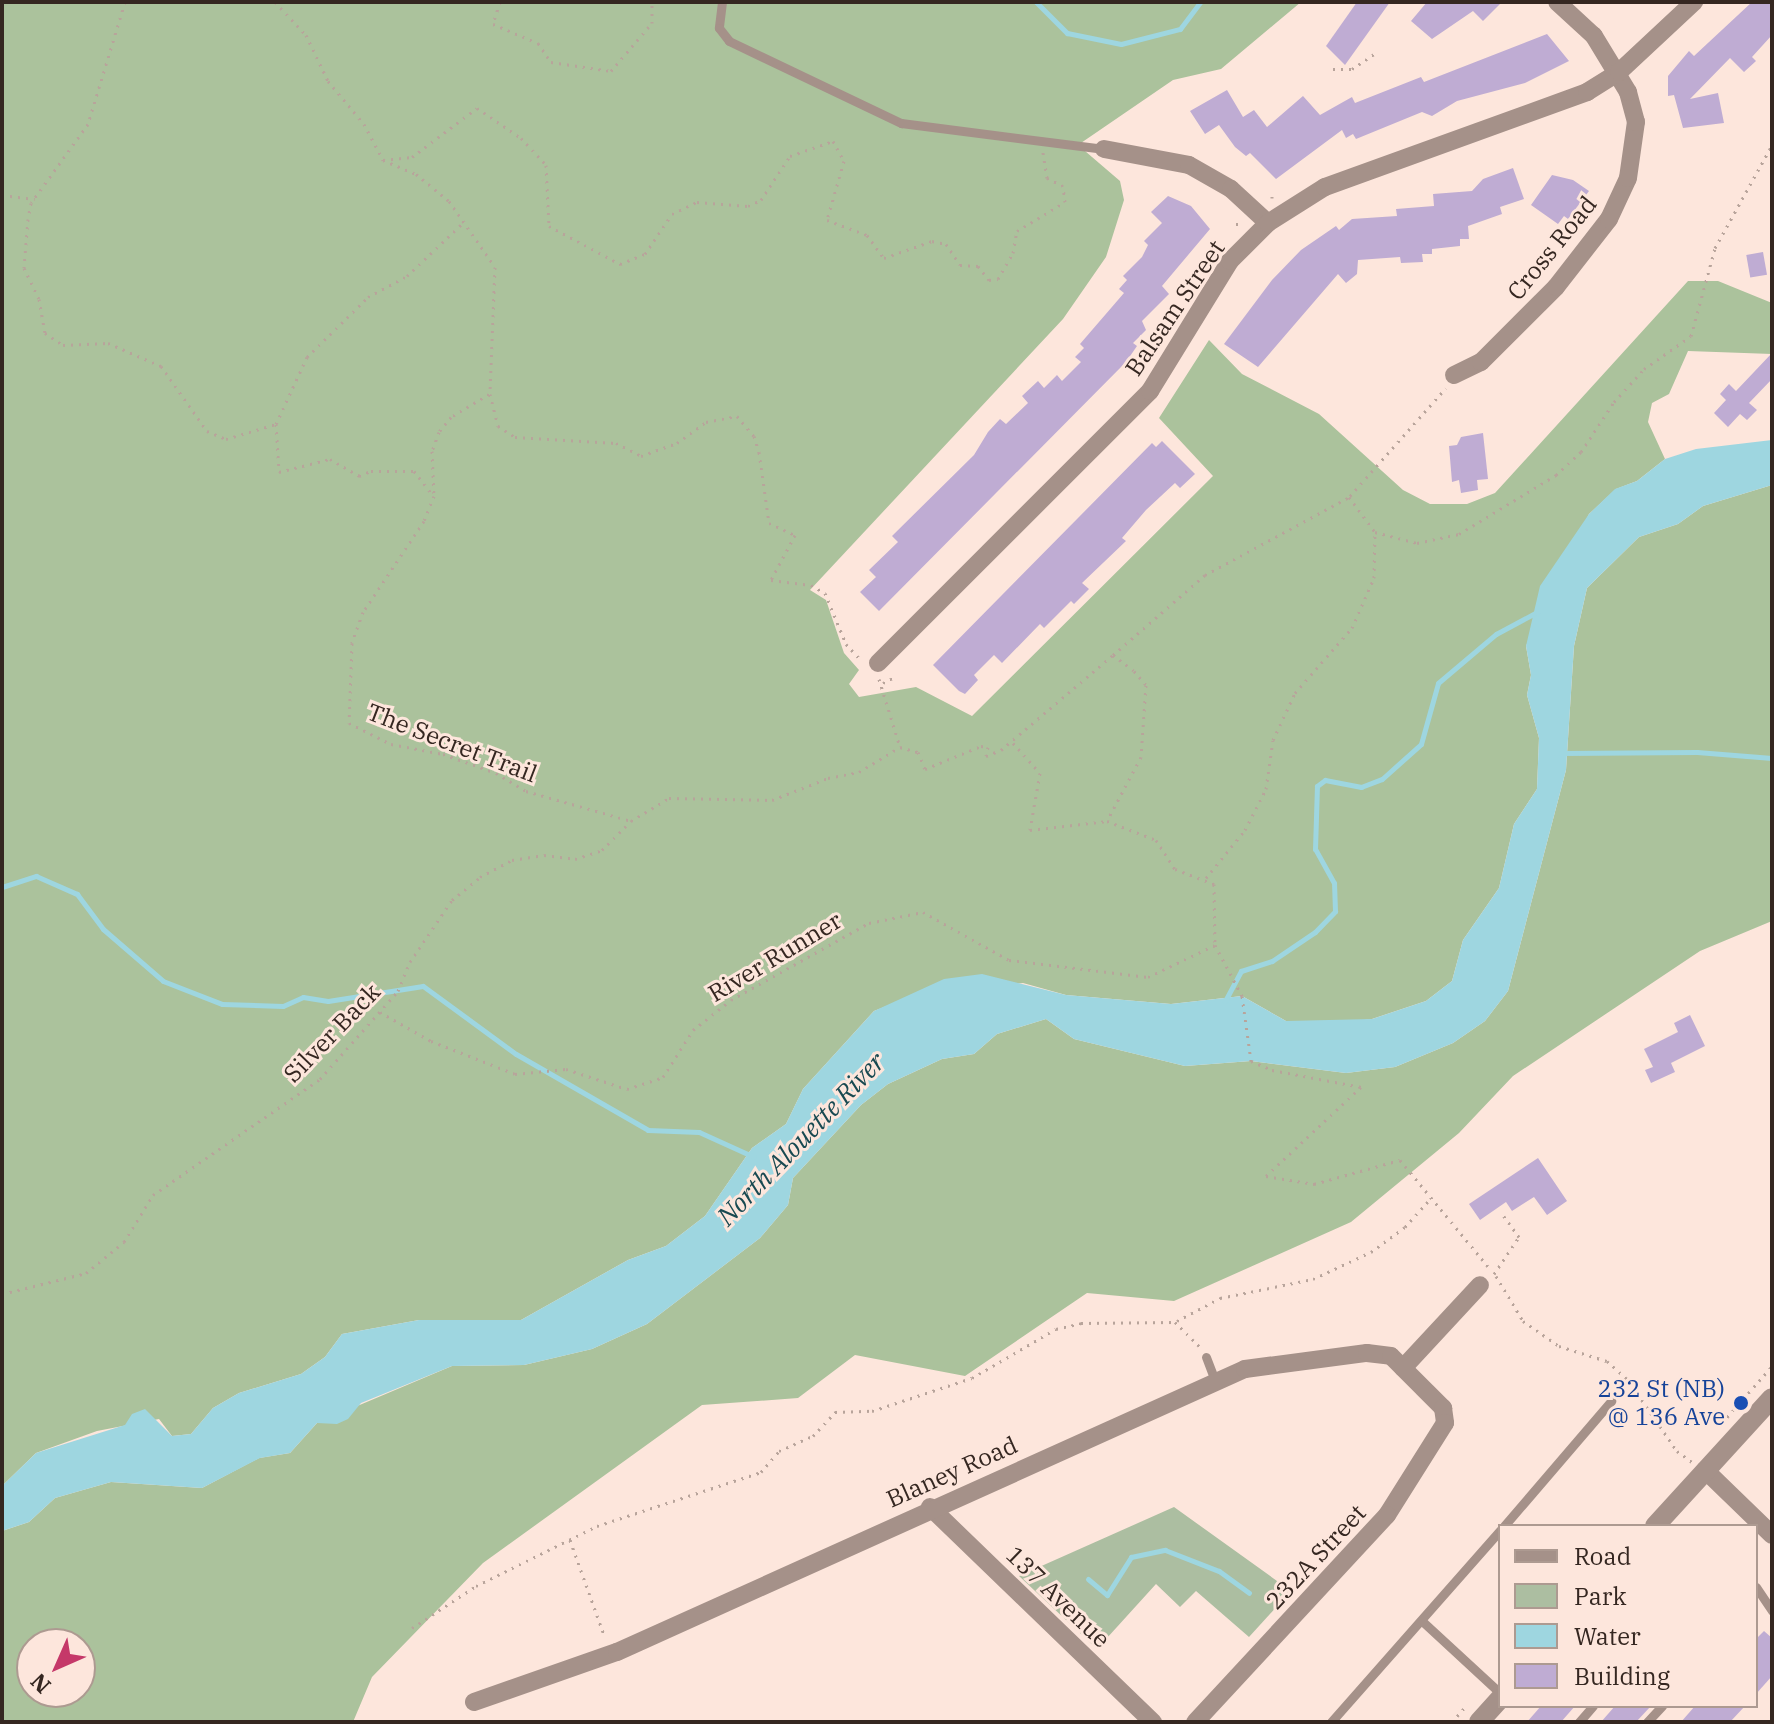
<!DOCTYPE html>
<style>
body{margin:0}
#map{position:relative;width:1774px;height:1724px;overflow:hidden;background:#fde6dc;font-family:"IBM Plex Serif",serif}
div>[style]{position:absolute}
.green>*{inset:0;background:#acbea1}
.forest>*{inset:0;background:#abc29c}
.water>*{inset:0;background:#9ed6e0}
.stream>*{height:5px;margin:-2.5px;padding:0 2.5px;transform-origin:2.5px;border-radius:2.5px;background:#9ed6e0}
.building>*{inset:0;background:#bfacd3;transform-origin:0 0}
.path>*{height:3px;margin-top:-1.5px;transform-origin:0;background:repeating-linear-gradient(90deg,#b8a49b 0 2px,transparent 0 8px)}
.service>*{height:9px;margin:-4.5px;padding:0 4.5px;transform-origin:4.5px;border-radius:4.5px;background:#a59189}
.minor>*{height:18px;margin:-9px;padding:0 9px;transform-origin:9px;border-radius:9px;background:#a59189}
.tertiary>*{height:20px;margin:-10px;padding:0 10px;transform-origin:10px;border-radius:10px;background:#a59189}
.dots>*{width:22px;height:22px;translate:-50% -50%;box-sizing:border-box;border:4px solid #fde6dc;border-radius:50%}
span{translate:-50% -50%;white-space:nowrap;text-align:center;line-height:1.15;-webkit-text-stroke:6px #fde6dc;paint-order:stroke}
.street-label{font-size:24px;color:#352721}
.transit-label{font-size:24px;color:#164399}
.right{translate:-100% -50%;text-align:right}
.water-label{font-size:26px;color:#184951;font-style:italic}
.frame{position:absolute;inset:0;border:4px solid #352721;pointer-events:none}
.legend{position:absolute;left:1498px;top:1524px;width:260px;height:184px;box-sizing:border-box;background:#fde6dc;border:2px solid #ad9a91;margin:0;padding:10px 14px;list-style:none;font-size:24px;color:#352721}
.legend li{display:flex;align-items:center;gap:16px;height:40px}
.legend b{width:40px;border:2px solid #ad9a91}
.north{position:absolute;left:16px;top:1628px;width:80px;height:80px;box-sizing:border-box;background:#fde6dc;border:2px solid #ad9a91;border-radius:50%;rotate:225deg;font-size:22px;font-weight:700;line-height:32px;text-align:center;color:#352721}
.north::after{content:'';display:block;margin:auto;width:28px;height:36px;background:#c53869;clip-path:polygon(50% 0,100% 100%,50% 72%,0 100%)}
</style>
<div id="map">
<div class="green">
<i style="clip-path:polygon(1174px 1507px,1291px 1591px,1249px 1637px,1196px 1591px,1180px 1607px,1156px 1584px,1097px 1649px,1019px 1576px)"></i>
</div>
<div class="forest">
<i style="clip-path:polygon(2px 2px,1301px 2px,1221px 69px,1173px 80px,1078px 145px,1120px 181px,1124px 200px,1106px 257px,1063px 319px,810px 590px,826px 600px,844px 653px,859px 670px,849px 684px,859px 697px,916px 687px,972px 716px,1213px 476px,1159px 418px,1209px 340px,1242px 374px,1319px 414px,1403px 490px,1430px 504px,1467px 504px,1495px 493px,1688px 281px,1718px 281px,1772px 303px,1772px 354px,1688px 351px,1669px 394px,1652px 403px,1648px 422px,1665px 459px,1637px 481px,1616px 489px,1589px 514px,1526px 646px,1531px 675px,1527px 695px,1539px 738px,1537px 789px,1514px 824px,1499px 888px,1463px 940px,1452px 981px,1426px 1001px,1372px 1019px,1338px 1023px,1286px 1021px,1242px 996px,1171px 1004px,1066px 995px,1023px 983px,910px 997px,874px 1011px,803px 1089px,786px 1124px,752px 1148px,705px 1216px,666px 1246px,628px 1260px,521px 1320px,419px 1320px,342px 1334px,325px 1357px,301px 1374px,239px 1393px,213px 1408px,191px 1434px,172px 1436px,159px 1419px,97px 1431px,36px 1453px,2px 1486px)"></i>
<i style="clip-path:polygon(evenodd,1772px 485px,1772px 921px,1700px 951px,1513px 1076px,1459px 1133px,1351px 1222px,1174px 1301px,1087px 1293px,965px 1376px,855px 1355px,798px 1398px,702px 1405px,483px 1563px,372px 1677px,353px 1722px,2px 1722px,2px 1531px,29px 1522px,55px 1498px,111px 1482px,202px 1488px,259px 1458px,290px 1453px,317px 1423px,452px 1366px,524px 1365px,592px 1349px,647px 1324px,760px 1238px,788px 1205px,793px 1178px,861px 1105px,888px 1084px,942px 1059px,974px 1054px,997px 1034px,1046px 1019px,1074px 1039px,1185px 1066px,1251px 1061px,1346px 1073px,1395px 1067px,1453px 1043px,1485px 1021px,1508px 991px,1566px 770px,1574px 646px,1587px 588px,1639px 537px,1678px 524px,1703px 506px,1772px 485px,32px 1644px,80px 1644px,80px 1692px,32px 1692px,32px 1644px)"></i>
</div>
<div class="water">
<i style="clip-path:polygon(1772px 440px,1772px 485px,1703px 506px,1678px 524px,1639px 537px,1587px 588px,1574px 646px,1566px 770px,1508px 991px,1485px 1021px,1453px 1043px,1395px 1067px,1346px 1073px,1251px 1061px,1185px 1066px,1074px 1039px,1046px 1019px,997px 1034px,974px 1054px,942px 1059px,888px 1084px,861px 1105px,793px 1178px,788px 1205px,760px 1238px,647px 1324px,592px 1349px,524px 1365px,452px 1366px,361px 1403px,348px 1419px,337px 1424px,317px 1423px,290px 1453px,260px 1458px,202px 1488px,111px 1482px,55px 1498px,29px 1522px,2px 1531px,2px 1486px,36px 1453px,125px 1425px,132px 1414px,145px 1409px,172px 1436px,191px 1434px,213px 1408px,239px 1393px,301px 1374px,325px 1357px,342px 1334px,419px 1320px,521px 1320px,628px 1260px,666px 1246px,705px 1216px,752px 1148px,786px 1124px,803px 1089px,874px 1011px,944px 979px,982px 974px,1066px 995px,1171px 1004px,1242px 996px,1286px 1021px,1372px 1019px,1426px 1001px,1452px 981px,1463px 940px,1499px 888px,1514px 824px,1537px 789px,1539px 738px,1527px 695px,1531px 675px,1526px 646px,1540px 586px,1589px 514px,1615px 489px,1637px 481px,1665px 459px,1696px 449px)"></i>
</div>
<div class="stream">
<i style="left:1036px;top:2px;width:44px;rotate:45deg"></i>
<i style="left:1067px;top:33px;width:55px;rotate:11.5deg"></i>
<i style="left:1121px;top:44px;width:61px;rotate:-14.3deg"></i>
<i style="left:1180px;top:29px;width:34px;rotate:-53deg"></i>
<i style="left:1561px;top:753px;width:136px;rotate:-0.4deg"></i>
<i style="left:1697px;top:752px;width:75px;rotate:4.6deg"></i>
<i style="left:2px;top:887px;width:36px;rotate:-18deg"></i>
<i style="left:36px;top:876px;width:45px;rotate:23.7deg"></i>
<i style="left:77px;top:894px;width:44px;rotate:53.4deg"></i>
<i style="left:103px;top:929px;width:79px;rotate:40.9deg"></i>
<i style="left:163px;top:981px;width:63px;rotate:21.3deg"></i>
<i style="left:222px;top:1004px;width:61px;rotate:1.9deg"></i>
<i style="left:283px;top:1006px;width:22px;rotate:-24deg"></i>
<i style="left:303px;top:997px;width:25px;rotate:9deg"></i>
<i style="left:328px;top:1001px;width:96px;rotate:-9deg"></i>
<i style="left:423px;top:986px;width:115px;rotate:36.2deg"></i>
<i style="left:516px;top:1054px;width:152px;rotate:29.9deg"></i>
<i style="left:648px;top:1130px;width:51px;rotate:2.2deg"></i>
<i style="left:699px;top:1132px;width:60px;rotate:24.4deg"></i>
<i style="left:1225px;top:1001px;width:34px;rotate:-62deg"></i>
<i style="left:1241px;top:971px;width:33px;rotate:-18deg"></i>
<i style="left:1272px;top:961px;width:52px;rotate:-34deg"></i>
<i style="left:1315px;top:932px;width:29px;rotate:-46deg"></i>
<i style="left:1335px;top:911px;width:28px;rotate:-92deg"></i>
<i style="left:1334px;top:883px;width:39px;rotate:-119deg"></i>
<i style="left:1315px;top:849px;width:63px;rotate:-88.2deg"></i>
<i style="left:1317px;top:786px;width:10px;rotate:-37deg"></i>
<i style="left:1325px;top:780px;width:37px;rotate:11deg"></i>
<i style="left:1361px;top:787px;width:22px;rotate:-21deg"></i>
<i style="left:1382px;top:779px;width:52px;rotate:-41.9deg"></i>
<i style="left:1421px;top:744px;width:63px;rotate:-74.4deg"></i>
<i style="left:1438px;top:683px;width:76px;rotate:-40.2deg"></i>
<i style="left:1496px;top:634px;width:47px;rotate:-28.2deg"></i>
<i style="left:1088px;top:1579px;width:25px;rotate:40deg"></i>
<i style="left:1107px;top:1595px;width:45px;rotate:-57.7deg"></i>
<i style="left:1131px;top:1557px;width:35px;rotate:-12deg"></i>
<i style="left:1165px;top:1550px;width:58px;rotate:21.3deg"></i>
<i style="left:1219px;top:1571px;width:37px;rotate:36deg"></i>
</div>
<div class="building">
<i style="clip-path:polygon(1357px 2px,1390px 2px,1345px 65px,1326px 46px)"></i>
<i style="clip-path:polygon(1427px 2px,1502px 2px,1483px 21px,1473px 11px,1432px 39px,1411px 21px)"></i>
<i style="clip-path:polygon(1752px 2px,1772px 2px,1772px 35px,1752px 57px,1756px 61px,1744px 72px,1730px 58px,1690px 99px,1718px 93px,1724px 123px,1683px 128px,1674px 95px,1668px 96px,1668px 76px,1689px 51px,1694px 56px)"></i>
<i style="clip-path:polygon(1547px 34px,1569px 61px,1525px 83px,1457px 101px,1432px 116px,1422px 112px,1356px 139px,1353px 134px,1346px 138px,1342px 130px,1276px 179px,1250px 153px,1246px 156px,1235px 147px,1219px 125px,1205px 134px,1190px 111px,1227px 90px,1243px 117px,1254px 110px,1267px 127px,1303px 96px,1320px 115px,1352px 97px,1355px 103px,1421px 77px,1424px 82px)"></i>
<i style="clip-path:polygon(1513px 168px,1524px 199px,1500px 207px,1502px 214px,1468px 226px,1469px 239px,1460px 239px,1460px 246px,1432px 249px,1432px 254px,1422px 254px,1423px 262px,1401px 263px,1400px 257px,1358px 260px,1357px 274px,1346px 283px,1338px 274px,1258px 367px,1224px 344px,1272px 280px,1301px 250px,1336px 226px,1339px 230px,1352px 219px,1397px 216px,1396px 209px,1434px 206px,1433px 194px,1472px 191px,1483px 179px)"></i>
<i style="clip-path:polygon(1552px 175px,1573px 180px,1589px 191px,1568px 219px,1564px 216px,1558px 224px,1531px 205px)"></i>
<i style="clip-path:polygon(1168px 196px,1191px 206px,1210px 229px,1162px 286px,1169px 294px,1142px 321px,1146px 330px,1133px 343px,1137px 346px,1126px 362px,879px 611px,860px 592px,876px 577px,869px 570px,898px 542px,892px 536px,974px 455px,988px 432px,1000px 419px,1006px 424px,1028px 403px,1022px 396px,1038px 381px,1044px 388px,1057px 375px,1062px 381px,1081px 362px,1075px 357px,1084px 348px,1080px 344px,1124px 293px,1119px 289px,1127px 280px,1123px 276px,1142px 257px,1148px 245px,1144px 241px,1162px 223px,1151px 212px)"></i>
<i style="left:1763px;top:252px;width:23px;height:17px;rotate:80deg"></i>
<i style="clip-path:polygon(1772px 353px,1772px 379px,1749px 403px,1757px 410px,1747px 420px,1740px 414px,1728px 427px,1714px 413px,1726px 400px,1720px 394px,1729px 384px,1736px 391px)"></i>
<i style="clip-path:polygon(1483px 433px,1488px 479px,1477px 480px,1478px 490px,1461px 493px,1459px 480px,1452px 482px,1449px 446px,1457px 445px,1461px 437px)"></i>
<i style="clip-path:polygon(1162px 441px,1195px 474px,1180px 488px,1175px 483px,1146px 510px,1122px 538px,1126px 541px,1082px 583px,1089px 589px,1074px 604px,1071px 601px,1044px 628px,1040px 624px,1002px 663px,994px 655px,974px 675px,978px 680px,965px 694px,959px 691px,933px 665px,1152px 443px,1156px 447px)"></i>
<i style="clip-path:polygon(1690px 1015px,1705px 1046px,1671px 1063px,1675px 1072px,1651px 1083px,1645px 1070px,1653px 1067px,1644px 1049px,1678px 1032px,1674px 1023px)"></i>
<i style="clip-path:polygon(1538px 1158px,1567px 1201px,1547px 1215px,1534px 1197px,1512px 1211px,1506px 1202px,1480px 1220px,1469px 1204px)"></i>
<i style="clip-path:polygon(1764px 1631px,1772px 1638px,1772px 1676px,1756px 1694px,1756px 1639px)"></i>
<i style="clip-path:polygon(1541px 1706px,1575px 1706px,1561px 1722px,1527px 1722px)"></i>
<i style="clip-path:polygon(1615px 1706px,1651px 1706px,1636px 1722px,1601px 1722px)"></i>
<i style="clip-path:polygon(1695px 1706px,1745px 1706px,1730px 1722px,1681px 1722px)"></i>
</div>
<div class="path">
<i style="left:125px;top:2px;width:127px;rotate:106.9deg"></i>
<i style="left:88px;top:124px;width:97px;rotate:125.8deg"></i>
<i style="left:31px;top:203px;width:16px;rotate:101deg"></i>
<i style="left:28px;top:219px;width:49px;rotate:94.7deg"></i>
<i style="left:24px;top:268px;width:34px;rotate:64deg"></i>
<i style="left:39px;top:299px;width:35px;rotate:80deg"></i>
<i style="left:45px;top:333px;width:22px;rotate:34deg"></i>
<i style="left:63px;top:345px;width:45px;rotate:-2.5deg"></i>
<i style="left:108px;top:343px;width:58px;rotate:23.5deg"></i>
<i style="left:161px;top:366px;width:80px;rotate:54.7deg"></i>
<i style="left:207px;top:431px;width:21px;rotate:23deg"></i>
<i style="left:226px;top:439px;width:52px;rotate:-16.7deg"></i>
<i style="left:276px;top:424px;width:74px;rotate:-65.2deg"></i>
<i style="left:307px;top:357px;width:86px;rotate:-44.5deg"></i>
<i style="left:368px;top:297px;width:44px;rotate:-28.3deg"></i>
<i style="left:407px;top:276px;width:80px;rotate:-43.5deg"></i>
<i style="left:275px;top:2px;width:45px;rotate:46.8deg"></i>
<i style="left:306px;top:35px;width:51px;rotate:64.4deg"></i>
<i style="left:328px;top:81px;width:56px;rotate:50.1deg"></i>
<i style="left:364px;top:124px;width:41px;rotate:62.2deg"></i>
<i style="left:383px;top:160px;width:36px;rotate:23deg"></i>
<i style="left:416px;top:174px;width:43px;rotate:39.3deg"></i>
<i style="left:449px;top:201px;width:80px;rotate:55.1deg"></i>
<i style="left:495px;top:267px;width:127px;rotate:92.3deg"></i>
<i style="left:490px;top:394px;width:33px;rotate:76deg"></i>
<i style="left:498px;top:426px;width:20px;rotate:33deg"></i>
<i style="left:515px;top:437px;width:101px;rotate:3.4deg"></i>
<i style="left:616px;top:443px;width:28px;rotate:27deg"></i>
<i style="left:641px;top:456px;width:38px;rotate:-20deg"></i>
<i style="left:677px;top:443px;width:36px;rotate:-36deg"></i>
<i style="left:706px;top:422px;width:32px;rotate:-11deg"></i>
<i style="left:737px;top:416px;width:26px;rotate:50deg"></i>
<i style="left:754px;top:436px;width:17px;rotate:73deg"></i>
<i style="left:759px;top:452px;width:72px;rotate:82deg"></i>
<i style="left:769px;top:523px;width:29px;rotate:25deg"></i>
<i style="left:795px;top:535px;width:51px;rotate:118.1deg"></i>
<i style="left:771px;top:580px;width:40px;rotate:7.1deg"></i>
<i style="left:811px;top:585px;width:16px;rotate:30deg"></i>
<i style="left:825px;top:593px;width:55px;rotate:67.6deg"></i>
<i style="left:846px;top:644px;width:21px;rotate:47deg"></i>
<i style="left:500px;top:2px;width:23px;rotate:108deg"></i>
<i style="left:493px;top:24px;width:49px;rotate:22.9deg"></i>
<i style="left:538px;top:43px;width:23px;rotate:56deg"></i>
<i style="left:551px;top:62px;width:61px;rotate:8.5deg"></i>
<i style="left:611px;top:71px;width:63px;rotate:-49.5deg"></i>
<i style="left:652px;top:23px;width:21px;rotate:-90deg"></i>
<i style="left:1333px;top:69px;width:19px"></i>
<i style="left:1352px;top:69px;width:29px;rotate:-34deg"></i>
<i style="left:383px;top:160px;width:29px;rotate:-6deg"></i>
<i style="left:412px;top:157px;width:81px;rotate:-37deg"></i>
<i style="left:477px;top:108px;width:53px;rotate:34.3deg"></i>
<i style="left:521px;top:138px;width:37px;rotate:47deg"></i>
<i style="left:546px;top:165px;width:61px;rotate:87.2deg"></i>
<i style="left:549px;top:226px;width:81px;rotate:28.2deg"></i>
<i style="left:620px;top:264px;width:27px;rotate:-22deg"></i>
<i style="left:645px;top:254px;width:48px;rotate:-56deg"></i>
<i style="left:672px;top:214px;width:28px;rotate:-26deg"></i>
<i style="left:697px;top:202px;width:51px;rotate:4.5deg"></i>
<i style="left:748px;top:206px;width:14px;rotate:-25deg"></i>
<i style="left:761px;top:200px;width:53px;rotate:-56.6deg"></i>
<i style="left:790px;top:156px;width:46px;rotate:-19.2deg"></i>
<i style="left:833px;top:141px;width:23px;rotate:61deg"></i>
<i style="left:844px;top:161px;width:61px;rotate:106.1deg"></i>
<i style="left:827px;top:220px;width:43px;rotate:20.6deg"></i>
<i style="left:867px;top:235px;width:29px;rotate:54deg"></i>
<i style="left:884px;top:258px;width:51px;rotate:-19.5deg"></i>
<i style="left:932px;top:241px;width:14px;rotate:12deg"></i>
<i style="left:946px;top:244px;width:25px;rotate:56deg"></i>
<i style="left:960px;top:265px;width:18px;rotate:3deg"></i>
<i style="left:978px;top:266px;width:18px;rotate:52deg"></i>
<i style="left:989px;top:280px;width:9px;rotate:-6deg"></i>
<i style="left:998px;top:279px;width:30px;rotate:-60deg"></i>
<i style="left:1013px;top:253px;width:22px;rotate:-80deg"></i>
<i style="left:1017px;top:231px;width:56px;rotate:-31.1deg"></i>
<i style="left:1065px;top:202px;width:16px;rotate:-97deg"></i>
<i style="left:1063px;top:186px;width:18px;rotate:-153deg"></i>
<i style="left:1047px;top:178px;width:26px;rotate:-99deg"></i>
<i style="left:2px;top:195px;width:33px;rotate:7deg"></i>
<i style="left:1272px;top:198px;width:3px;rotate:-90deg"></i>
<i style="left:1236px;top:224px;width:3px"></i>
<i style="left:489px;top:394px;width:44px;rotate:148.8deg"></i>
<i style="left:451px;top:417px;width:19px;rotate:129deg"></i>
<i style="left:439px;top:432px;width:20px;rotate:110deg"></i>
<i style="left:432px;top:451px;width:45px;rotate:87.5deg"></i>
<i style="left:434px;top:496px;width:27px;rotate:112deg"></i>
<i style="left:424px;top:521px;width:110px;rotate:123.8deg"></i>
<i style="left:363px;top:612px;width:33px;rotate:110deg"></i>
<i style="left:352px;top:643px;width:80px;rotate:92.1deg"></i>
<i style="left:349px;top:723px;width:47px;rotate:26.6deg"></i>
<i style="left:391px;top:744px;width:53px;rotate:10.9deg"></i>
<i style="left:443px;top:754px;width:56px;rotate:19.7deg"></i>
<i style="left:496px;top:773px;width:35px;rotate:31deg"></i>
<i style="left:526px;top:791px;width:109px;rotate:15.9deg"></i>
<i style="left:631px;top:821px;width:44px;rotate:-31.2deg"></i>
<i style="left:669px;top:798px;width:103px;rotate:1.1deg"></i>
<i style="left:772px;top:800px;width:60px;rotate:-21.4deg"></i>
<i style="left:828px;top:778px;width:32px;rotate:-11deg"></i>
<i style="left:859px;top:772px;width:48px;rotate:-31.4deg"></i>
<i style="left:276px;top:424px;width:48px;rotate:86.4deg"></i>
<i style="left:279px;top:472px;width:53px;rotate:-14.3deg"></i>
<i style="left:330px;top:459px;width:34px;rotate:30deg"></i>
<i style="left:359px;top:476px;width:13px;rotate:-23deg"></i>
<i style="left:371px;top:471px;width:43px"></i>
<i style="left:414px;top:471px;width:29px;rotate:52deg"></i>
<i style="left:1350px;top:496px;width:144px;rotate:-48.4deg"></i>
<i style="left:1113px;top:655px;width:122px;rotate:-41deg"></i>
<i style="left:1205px;top:575px;width:164px;rotate:-28.4deg"></i>
<i style="left:1349px;top:497px;width:44px;rotate:53.4deg"></i>
<i style="left:1375px;top:532px;width:43px;rotate:14.7deg"></i>
<i style="left:1417px;top:543px;width:43px;rotate:-12.1deg"></i>
<i style="left:1459px;top:534px;width:114px;rotate:-31.3deg"></i>
<i style="left:1556px;top:475px;width:34px;rotate:-43deg"></i>
<i style="left:1581px;top:452px;width:60px;rotate:-56.6deg"></i>
<i style="left:1614px;top:402px;width:45px;rotate:-47.7deg"></i>
<i style="left:1644px;top:369px;width:57px;rotate:-35.1deg"></i>
<i style="left:1691px;top:336px;width:91px;rotate:-74.7deg"></i>
<i style="left:1715px;top:248px;width:118px;rotate:-61deg"></i>
<i style="left:879px;top:679px;width:71px;rotate:72.8deg"></i>
<i style="left:900px;top:747px;width:19px;rotate:16deg"></i>
<i style="left:918px;top:752px;width:18px;rotate:68deg"></i>
<i style="left:925px;top:769px;width:61px;rotate:-22.3deg"></i>
<i style="left:981px;top:746px;width:7px;rotate:8deg"></i>
<i style="left:988px;top:747px;width:9px;rotate:103deg"></i>
<i style="left:986px;top:756px;width:16px;rotate:-22deg"></i>
<i style="left:1001px;top:750px;width:147px;rotate:-40.3deg"></i>
<i style="left:1113px;top:655px;width:26px;rotate:37deg"></i>
<i style="left:1134px;top:671px;width:18px;rotate:49deg"></i>
<i style="left:1146px;top:685px;width:72px;rotate:94deg"></i>
<i style="left:1141px;top:757px;width:72px;rotate:118deg"></i>
<i style="left:1107px;top:821px;width:53px;rotate:21.2deg"></i>
<i style="left:1156px;top:840px;width:35px;rotate:57deg"></i>
<i style="left:1175px;top:869px;width:42px;rotate:21deg"></i>
<i style="left:1214px;top:884px;width:61px;rotate:89.1deg"></i>
<i style="left:1215px;top:945px;width:58px;rotate:62.1deg"></i>
<i style="left:1242px;top:996px;width:66px;rotate:82.1deg"></i>
<i style="left:1251px;top:1061px;width:23px;rotate:23deg"></i>
<i style="left:1272px;top:1070px;width:91px;rotate:10.8deg"></i>
<i style="left:1361px;top:1087px;width:130px;rotate:136.9deg"></i>
<i style="left:1266px;top:1176px;width:49px;rotate:9.5deg"></i>
<i style="left:1314px;top:1184px;width:89px;rotate:-15.6deg"></i>
<i style="left:1400px;top:1160px;width:143px;rotate:50.4deg"></i>
<i style="left:883px;top:683px;width:11px;rotate:-27deg"></i>
<i style="left:1013px;top:743px;width:40px;rotate:48deg"></i>
<i style="left:1040px;top:773px;width:58px;rotate:100deg"></i>
<i style="left:1030px;top:830px;width:78px;rotate:-6.7deg"></i>
<i style="left:1206px;top:878px;width:62px;rotate:-50.9deg"></i>
<i style="left:1245px;top:830px;width:46px;rotate:-62.9deg"></i>
<i style="left:1266px;top:789px;width:49px;rotate:-81.9deg"></i>
<i style="left:1273px;top:740px;width:52px;rotate:-64.9deg"></i>
<i style="left:1295px;top:693px;width:86px;rotate:-48.8deg"></i>
<i style="left:1352px;top:628px;width:55px;rotate:-66.3deg"></i>
<i style="left:1374px;top:578px;width:46px;rotate:-88.8deg"></i>
<i style="left:380px;top:1012px;width:59px;rotate:29.6deg"></i>
<i style="left:431px;top:1041px;width:90px;rotate:21.4deg"></i>
<i style="left:515px;top:1074px;width:51px;rotate:-5.6deg"></i>
<i style="left:566px;top:1069px;width:64px;rotate:18.2deg"></i>
<i style="left:627px;top:1089px;width:38px;rotate:-18deg"></i>
<i style="left:663px;top:1077px;width:56px;rotate:-57.4deg"></i>
<i style="left:693px;top:1030px;width:48px;rotate:-38.3deg"></i>
<i style="left:731px;top:1000px;width:158px;rotate:-29.2deg"></i>
<i style="left:869px;top:923px;width:55px;rotate:-11.5deg"></i>
<i style="left:923px;top:912px;width:98px;rotate:29.2deg"></i>
<i style="left:1009px;top:960px;width:140px;rotate:7deg"></i>
<i style="left:1148px;top:977px;width:74px;rotate:-25.5deg"></i>
<i style="left:1494px;top:1274px;width:45px;rotate:-56deg"></i>
<i style="left:1519px;top:1237px;width:26px;rotate:-126deg"></i>
<i style="left:1496px;top:1276px;width:52px;rotate:59deg"></i>
<i style="left:1523px;top:1321px;width:44px;rotate:34.8deg"></i>
<i style="left:1559px;top:1346px;width:50px;rotate:17.4deg"></i>
<i style="left:1607px;top:1361px;width:28px;rotate:42deg"></i>
<i style="left:1628px;top:1380px;width:86px;rotate:55.4deg"></i>
<i style="left:1677px;top:1451px;width:19px;rotate:36deg"></i>
<i style="left:2px;top:1294px;width:87px;rotate:-14deg"></i>
<i style="left:86px;top:1273px;width:49px;rotate:-39.2deg"></i>
<i style="left:124px;top:1242px;width:55px;rotate:-58.3deg"></i>
<i style="left:153px;top:1195px;width:203px;rotate:-34.8deg"></i>
<i style="left:320px;top:1079px;width:118px;rotate:-48.4deg"></i>
<i style="left:398px;top:991px;width:31px;rotate:-68deg"></i>
<i style="left:410px;top:962px;width:75px;rotate:-55.9deg"></i>
<i style="left:452px;top:900px;width:36px;rotate:-39deg"></i>
<i style="left:480px;top:877px;width:36px;rotate:-28deg"></i>
<i style="left:512px;top:860px;width:32px;rotate:-9deg"></i>
<i style="left:544px;top:855px;width:31px;rotate:7deg"></i>
<i style="left:575px;top:859px;width:28px;rotate:-18deg"></i>
<i style="left:602px;top:850px;width:41px;rotate:-45deg"></i>
<i style="left:1177px;top:1321px;width:49px;rotate:-28.1deg"></i>
<i style="left:1220px;top:1298px;width:95px;rotate:-11.5deg"></i>
<i style="left:1313px;top:1279px;width:64px;rotate:-25deg"></i>
<i style="left:1371px;top:1252px;width:42px;rotate:-36.3deg"></i>
<i style="left:1405px;top:1227px;width:38px;rotate:-48deg"></i>
<i style="left:1722px;top:1423px;width:76px;rotate:-48.7deg"></i>
<i style="left:570px;top:1540px;width:101px;rotate:70.3deg"></i>
<i style="left:412px;top:1628px;width:77px;rotate:-33.3deg"></i>
<i style="left:476px;top:1586px;width:135px;rotate:-26.4deg"></i>
<i style="left:597px;top:1526px;width:173px;rotate:-18.2deg"></i>
<i style="left:761px;top:1472px;width:28px;rotate:-49deg"></i>
<i style="left:779px;top:1451px;width:37px;rotate:-24deg"></i>
<i style="left:813px;top:1436px;width:33px;rotate:-47deg"></i>
<i style="left:835px;top:1412px;width:37px;rotate:-2deg"></i>
<i style="left:872px;top:1411px;width:105px;rotate:-18.3deg"></i>
<i style="left:972px;top:1378px;width:97px;rotate:-30.3deg"></i>
<i style="left:1056px;top:1329px;width:26px;rotate:-13deg"></i>
<i style="left:1081px;top:1323px;width:94px;rotate:-0.6deg"></i>
<i style="left:1175px;top:1322px;width:35px;rotate:45deg"></i>
<i style="left:1452px;top:1722px;width:18px;rotate:-49deg"></i>
</div>
<div class="service">
<i style="left:722px;top:2px;width:26px;rotate:97deg"></i>
<i style="left:719px;top:28px;width:16px;rotate:52deg"></i>
<i style="left:729px;top:41px;width:191px;rotate:25.5deg"></i>
<i style="left:901px;top:123px;width:205px;rotate:7.3deg"></i>
<i style="left:1206px;top:1357px;width:26px;rotate:69deg"></i>
<i style="left:1504px;top:1526px;width:165px;rotate:-49.4deg"></i>
<i style="left:1756px;top:1587px;width:29px;rotate:56deg"></i>
<i style="left:1422px;top:1621px;width:106px;rotate:42.7deg"></i>
<i style="left:1331px;top:1722px;width:256px;rotate:-48.6deg"></i>
<i style="left:1579px;top:1722px;width:21px;rotate:-49deg"></i>
<i style="left:1647px;top:1722px;width:22px;rotate:-47deg"></i>
</div>
<div class="minor">
<i style="left:1104px;top:149px;width:86px;rotate:10.7deg"></i>
<i style="left:1189px;top:165px;width:48px;rotate:29.7deg"></i>
<i style="left:1231px;top:189px;width:50px;rotate:42.6deg"></i>
<i style="left:1454px;top:375px;width:30px;rotate:-26deg"></i>
<i style="left:1481px;top:362px;width:106px;rotate:-45deg"></i>
<i style="left:1556px;top:287px;width:86px;rotate:-52.1deg"></i>
<i style="left:1609px;top:219px;width:45px;rotate:-65.1deg"></i>
<i style="left:1628px;top:178px;width:57px;rotate:-81.9deg"></i>
<i style="left:1636px;top:122px;width:31px;rotate:-105deg"></i>
<i style="left:1628px;top:92px;width:66px;rotate:-121.3deg"></i>
<i style="left:1594px;top:36px;width:50px;rotate:-137.4deg"></i>
<i style="left:878px;top:663px;width:385px;rotate:-45deg"></i>
<i style="left:1150px;top:391px;width:153px;rotate:-58.4deg"></i>
<i style="left:1230px;top:261px;width:54px;rotate:-45deg"></i>
<i style="left:1268px;top:223px;width:67px;rotate:-32.3deg"></i>
<i style="left:1325px;top:187px;width:279px;rotate:-19.9deg"></i>
<i style="left:1587px;top:92px;width:38px;rotate:-32deg"></i>
<i style="left:1619px;top:72px;width:103px;rotate:-43deg"></i>
<i style="left:1403px;top:1368px;width:113px;rotate:-47.1deg"></i>
<i style="left:1705px;top:1470px;width:93px;rotate:44.1deg"></i>
<i style="left:930px;top:1507px;width:310px;rotate:44deg"></i>
<i style="left:474px;top:1702px;width:151px;rotate:-19.3deg"></i>
<i style="left:617px;top:1652px;width:689px;rotate:-24.26deg"></i>
<i style="left:1245px;top:1369px;width:123px;rotate:-7.5deg"></i>
<i style="left:1367px;top:1353px;width:24px;rotate:7deg"></i>
<i style="left:1391px;top:1356px;width:74px;rotate:45deg"></i>
<i style="left:1443px;top:1408px;width:15px;rotate:82deg"></i>
<i style="left:1445px;top:1423px;width:109px;rotate:122.2deg"></i>
<i style="left:1387px;top:1515px;width:282px;rotate:132.8deg"></i>
</div>
<div class="tertiary">
<i style="left:1655px;top:1526px;width:173px;rotate:-47.6deg"></i>
<i style="left:1479px;top:1722px;width:31px;rotate:-48deg"></i>
</div>
<div class="dots">
<i style="left:1741px;top:1403px;background:#1a4fb4"></i>
</div>
<div class="street-label">
<span style="left:1552px;top:248px;rotate:-51deg">Cross Road</span>
<span style="left:1175px;top:308px;rotate:-56deg">Balsam Street</span>
<span style="left:452px;top:743px;rotate:21deg">The Secret Trail</span>
<span style="left:775px;top:957px;rotate:-31deg">River Runner</span>
<span style="left:332px;top:1033px;rotate:-46deg">Silver Back</span>
<span style="left:952px;top:1472px;rotate:-24deg">Blaney Road</span>
<span style="left:1316px;top:1557px;rotate:-47deg">232A Street</span>
<span style="left:1058px;top:1597px;rotate:44deg">137 Avenue</span>
</div>
<div class="transit-label">
<span class="right" style="left:1725px;top:1403px">232 St (NB)<br>@ 136 Ave</span>
</div>
<div class="water-label">
<span style="left:801px;top:1139px;rotate:-46deg">North Alouette River</span>
</div>
<div class="frame"></div>
<ul class="legend">
<li><b style="height:10px;background:#a59189"></b>Road</li>
<li><b style="height:22px;background:#acbea1"></b>Park</li>
<li><b style="height:22px;background:#9ed6e0"></b>Water</li>
<li><b style="height:22px;background:#bfacd3"></b>Building</li>
</ul>
<div class="north">N</div>
</div>
